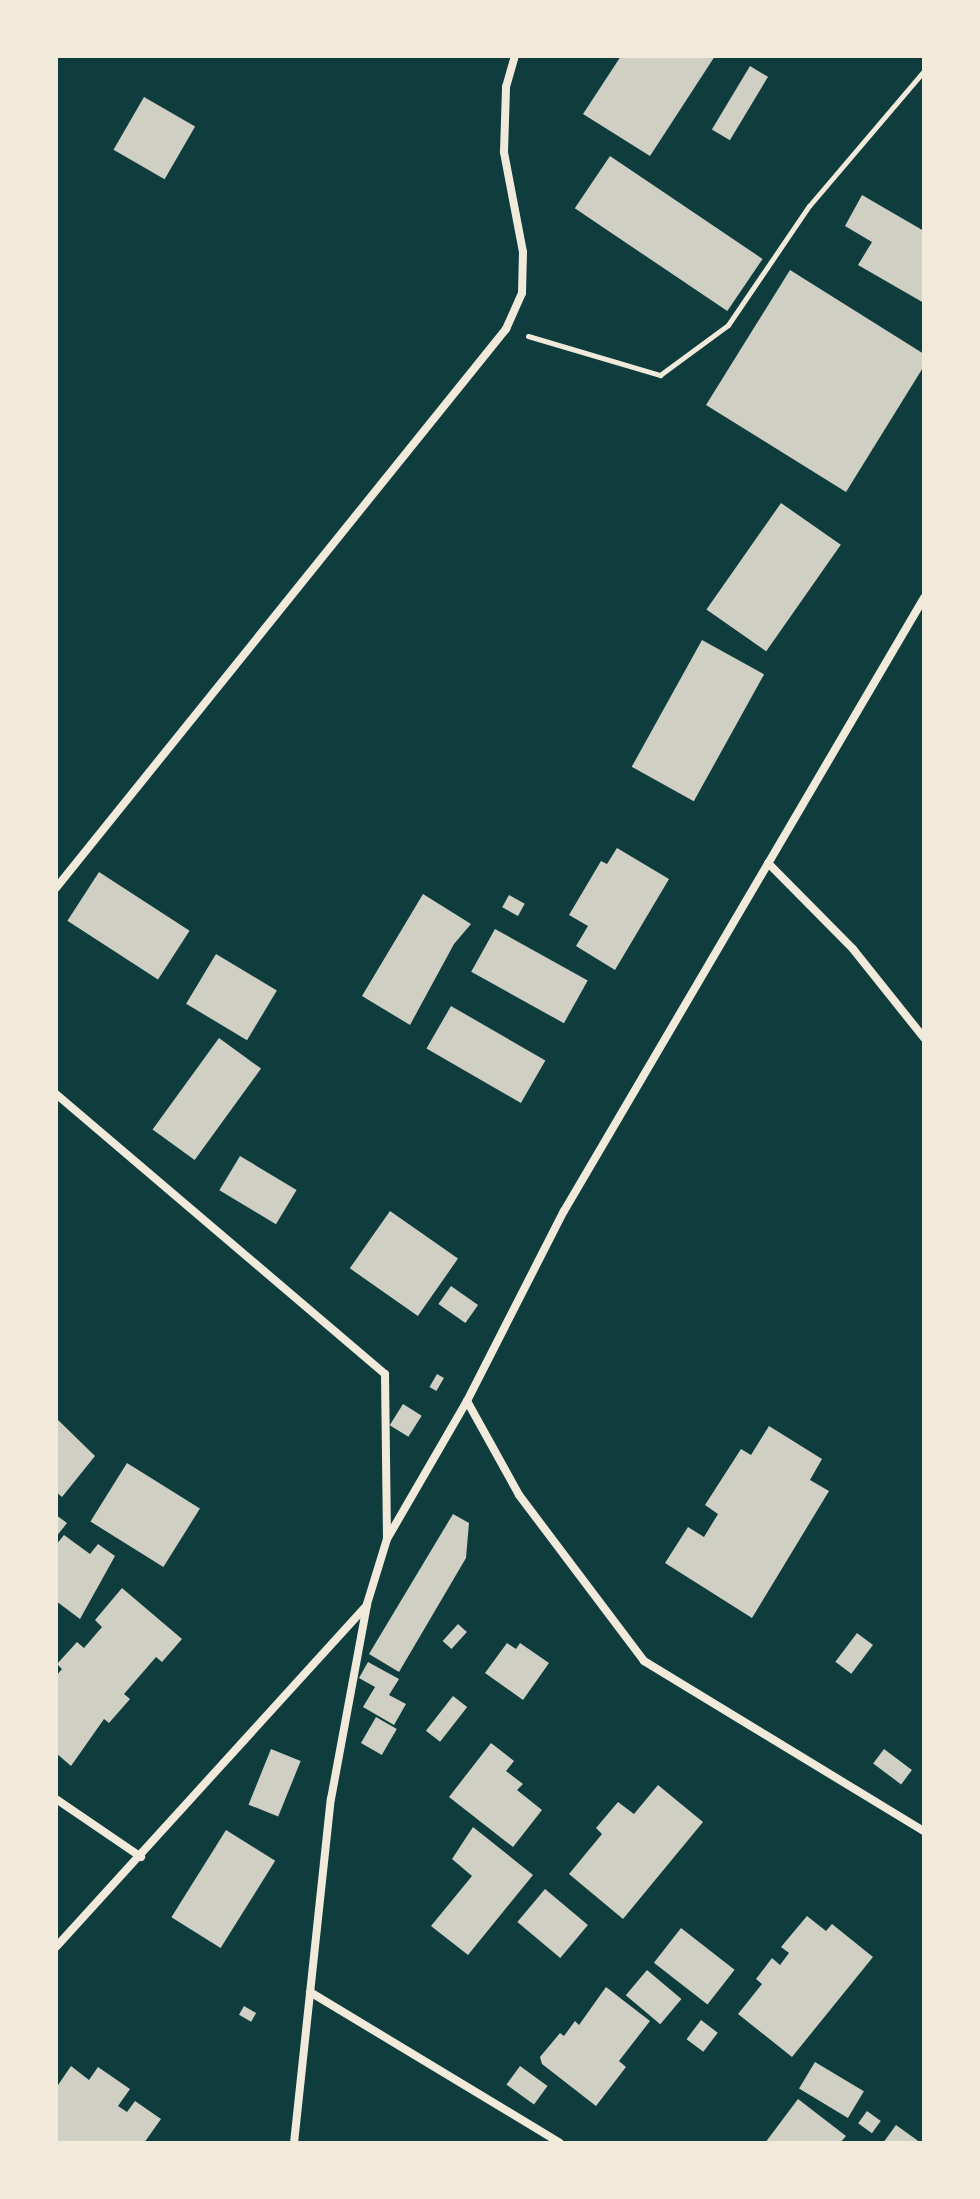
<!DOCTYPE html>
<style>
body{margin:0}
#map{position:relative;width:980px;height:2199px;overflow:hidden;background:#0f3d3e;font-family:"Nunito Sans",sans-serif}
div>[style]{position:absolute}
.building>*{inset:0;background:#cfcfc3;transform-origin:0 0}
.path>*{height:5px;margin:-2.5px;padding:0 2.5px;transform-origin:2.5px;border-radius:2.5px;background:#f1e9da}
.minor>*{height:8px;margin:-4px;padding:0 4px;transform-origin:4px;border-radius:4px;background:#f1e9da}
span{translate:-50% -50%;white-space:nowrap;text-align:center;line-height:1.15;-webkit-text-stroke:7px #f1e9da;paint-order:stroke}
.frame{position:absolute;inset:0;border:58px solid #f1e9da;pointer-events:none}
</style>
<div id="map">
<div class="building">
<i style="clip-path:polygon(621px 56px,715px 56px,650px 156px,583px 114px)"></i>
<i style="left:750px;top:66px;width:21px;height:74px;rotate:31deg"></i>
<i style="left:144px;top:97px;width:59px;height:61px;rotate:30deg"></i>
<i style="left:610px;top:156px;width:184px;height:63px;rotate:34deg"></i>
<i style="clip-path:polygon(862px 195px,924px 231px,924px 303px,858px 265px,872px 242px,845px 226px)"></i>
<i style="clip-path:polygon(790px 270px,924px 354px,924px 366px,846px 492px,706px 405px)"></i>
<i style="left:781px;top:503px;width:73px;height:130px;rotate:35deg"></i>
<i style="left:702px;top:640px;width:71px;height:145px;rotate:29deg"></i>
<i style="clip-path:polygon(617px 848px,669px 879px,615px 970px,576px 946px,588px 926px,569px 915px,601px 861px,607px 864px)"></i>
<i style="left:99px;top:872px;width:108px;height:58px;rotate:33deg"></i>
<i style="clip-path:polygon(423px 894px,471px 924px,454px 944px,410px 1025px,362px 996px)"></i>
<i style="left:509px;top:895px;width:18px;height:14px;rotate:29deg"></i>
<i style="left:495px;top:929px;width:106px;height:49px;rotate:29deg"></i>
<i style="left:216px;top:954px;width:71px;height:58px;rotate:31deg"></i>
<i style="left:451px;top:1006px;width:109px;height:49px;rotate:30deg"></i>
<i style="left:219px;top:1038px;width:52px;height:113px;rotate:36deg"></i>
<i style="left:240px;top:1156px;width:66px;height:40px;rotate:31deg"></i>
<i style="left:390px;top:1211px;width:83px;height:70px;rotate:35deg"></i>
<i style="left:451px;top:1286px;width:33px;height:22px;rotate:35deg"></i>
<i style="left:437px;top:1374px;width:8px;height:15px;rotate:30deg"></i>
<i style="left:403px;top:1404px;width:22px;height:25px;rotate:32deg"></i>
<i style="clip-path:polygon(56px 1418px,95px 1456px,62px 1497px,56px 1492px)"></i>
<i style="clip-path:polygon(769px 1426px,822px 1459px,810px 1480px,829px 1491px,752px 1618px,665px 1563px,688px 1527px,704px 1537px,718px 1514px,705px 1505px,741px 1449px,751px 1455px)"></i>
<i style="left:127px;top:1463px;width:86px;height:69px;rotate:32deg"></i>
<i style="clip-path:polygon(453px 1514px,469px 1523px,466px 1558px,399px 1672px,369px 1654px)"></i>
<i style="clip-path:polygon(56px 1515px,67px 1523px,56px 1537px)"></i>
<i style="clip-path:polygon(64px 1535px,90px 1554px,98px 1544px,115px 1556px,80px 1619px,56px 1601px,56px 1545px)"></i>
<i style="clip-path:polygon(122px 1588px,182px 1639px,162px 1662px,156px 1657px,124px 1694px,130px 1699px,109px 1723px,104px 1719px,71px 1766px,56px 1753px,56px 1676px,62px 1669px,57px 1664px,77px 1642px,84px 1648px,102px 1627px,95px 1620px)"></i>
<i style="left:458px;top:1624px;width:12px;height:23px;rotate:42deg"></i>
<i style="left:857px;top:1633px;width:20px;height:36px;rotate:37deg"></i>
<i style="clip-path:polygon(507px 1643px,516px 1649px,520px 1643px,549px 1663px,523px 1700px,485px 1673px)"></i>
<i style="clip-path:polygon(368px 1662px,399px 1679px,389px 1695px,406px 1704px,394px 1725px,363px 1707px,375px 1687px,359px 1678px)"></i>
<i style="left:453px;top:1696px;width:18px;height:44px;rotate:38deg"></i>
<i style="left:376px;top:1717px;width:24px;height:30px;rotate:30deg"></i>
<i style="clip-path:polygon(491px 1743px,514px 1761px,506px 1771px,523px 1784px,517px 1790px,542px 1810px,513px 1847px,449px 1797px)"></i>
<i style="left:271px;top:1749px;width:32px;height:60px;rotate:22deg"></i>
<i style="left:884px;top:1749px;width:35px;height:18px;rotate:37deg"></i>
<i style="clip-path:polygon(658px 1785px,703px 1822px,623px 1919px,569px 1874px,602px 1834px,596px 1828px,618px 1802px,634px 1814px)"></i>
<i style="clip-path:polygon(473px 1827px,533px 1875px,468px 1955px,431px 1926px,472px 1876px,452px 1859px)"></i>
<i style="left:226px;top:1830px;width:58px;height:103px;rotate:32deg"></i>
<i style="left:545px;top:1889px;width:56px;height:43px;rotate:40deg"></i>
<i style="clip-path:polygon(807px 1916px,826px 1931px,832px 1924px,873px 1957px,792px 2057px,738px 2014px,762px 1984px,756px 1979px,772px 1958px,780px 1965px,789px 1953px,781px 1947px)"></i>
<i style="left:681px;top:1928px;width:68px;height:44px;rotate:38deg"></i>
<i style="left:647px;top:1970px;width:45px;height:33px;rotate:40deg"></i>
<i style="clip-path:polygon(606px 1987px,650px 2021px,619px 2061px,626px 2067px,596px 2106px,542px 2064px,540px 2057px,560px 2033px,564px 2036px,575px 2021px,579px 2025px)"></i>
<i style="left:244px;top:2006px;width:14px;height:10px;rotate:30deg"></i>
<i style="left:701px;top:2020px;width:21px;height:24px;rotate:37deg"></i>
<i style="left:815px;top:2062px;width:57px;height:31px;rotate:31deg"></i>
<i style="clip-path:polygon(71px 2066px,89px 2080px,98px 2067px,130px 2089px,118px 2106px,127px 2112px,135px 2101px,161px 2119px,144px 2143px,56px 2142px,56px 2088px)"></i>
<i style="left:520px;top:2066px;width:34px;height:23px;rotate:36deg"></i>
<i style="clip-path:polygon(798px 2099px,846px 2136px,840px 2143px,765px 2143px)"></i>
<i style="left:867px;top:2111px;width:17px;height:15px;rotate:36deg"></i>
<i style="clip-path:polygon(896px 2125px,921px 2143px,883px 2143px)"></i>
</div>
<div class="path">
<i style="left:528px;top:336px;width:138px;rotate:16.5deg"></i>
<i style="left:660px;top:375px;width:84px;rotate:-36.3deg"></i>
<i style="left:728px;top:325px;width:144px;rotate:-55.8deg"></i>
<i style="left:809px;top:206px;width:177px;rotate:-49.6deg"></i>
</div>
<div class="minor">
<i style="left:768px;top:863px;width:121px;rotate:45.3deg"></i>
<i style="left:853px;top:949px;width:114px;rotate:51.4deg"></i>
<i style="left:56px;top:888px;width:718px;rotate:-51.17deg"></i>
<i style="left:506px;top:329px;width:39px;rotate:-66deg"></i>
<i style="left:522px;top:293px;width:41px;rotate:-88.6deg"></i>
<i style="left:523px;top:252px;width:102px;rotate:-100.8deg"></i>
<i style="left:504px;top:152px;width:65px;rotate:-88.2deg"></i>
<i style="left:506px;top:87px;width:32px;rotate:-74deg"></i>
<i style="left:56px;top:1094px;width:432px;rotate:40.4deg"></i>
<i style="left:385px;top:1374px;width:163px;rotate:89.3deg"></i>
<i style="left:467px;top:1401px;width:107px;rotate:61deg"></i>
<i style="left:519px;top:1495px;width:208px;rotate:53deg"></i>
<i style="left:644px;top:1661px;width:328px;rotate:31.3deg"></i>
<i style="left:56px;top:1799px;width:103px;rotate:34.3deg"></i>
<i style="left:56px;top:1947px;width:462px;rotate:-47.7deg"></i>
<i style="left:310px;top:1992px;width:292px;rotate:31.1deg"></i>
<i style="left:294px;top:2143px;width:346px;rotate:-83.9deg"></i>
<i style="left:331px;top:1799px;width:198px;rotate:-79.5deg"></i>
<i style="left:367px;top:1604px;width:68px;rotate:-72.9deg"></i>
<i style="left:387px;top:1539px;width:160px;rotate:-59.9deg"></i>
<i style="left:467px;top:1401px;width:213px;rotate:-63deg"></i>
<i style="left:564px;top:1211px;width:711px;rotate:-59.58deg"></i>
</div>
<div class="frame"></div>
</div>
